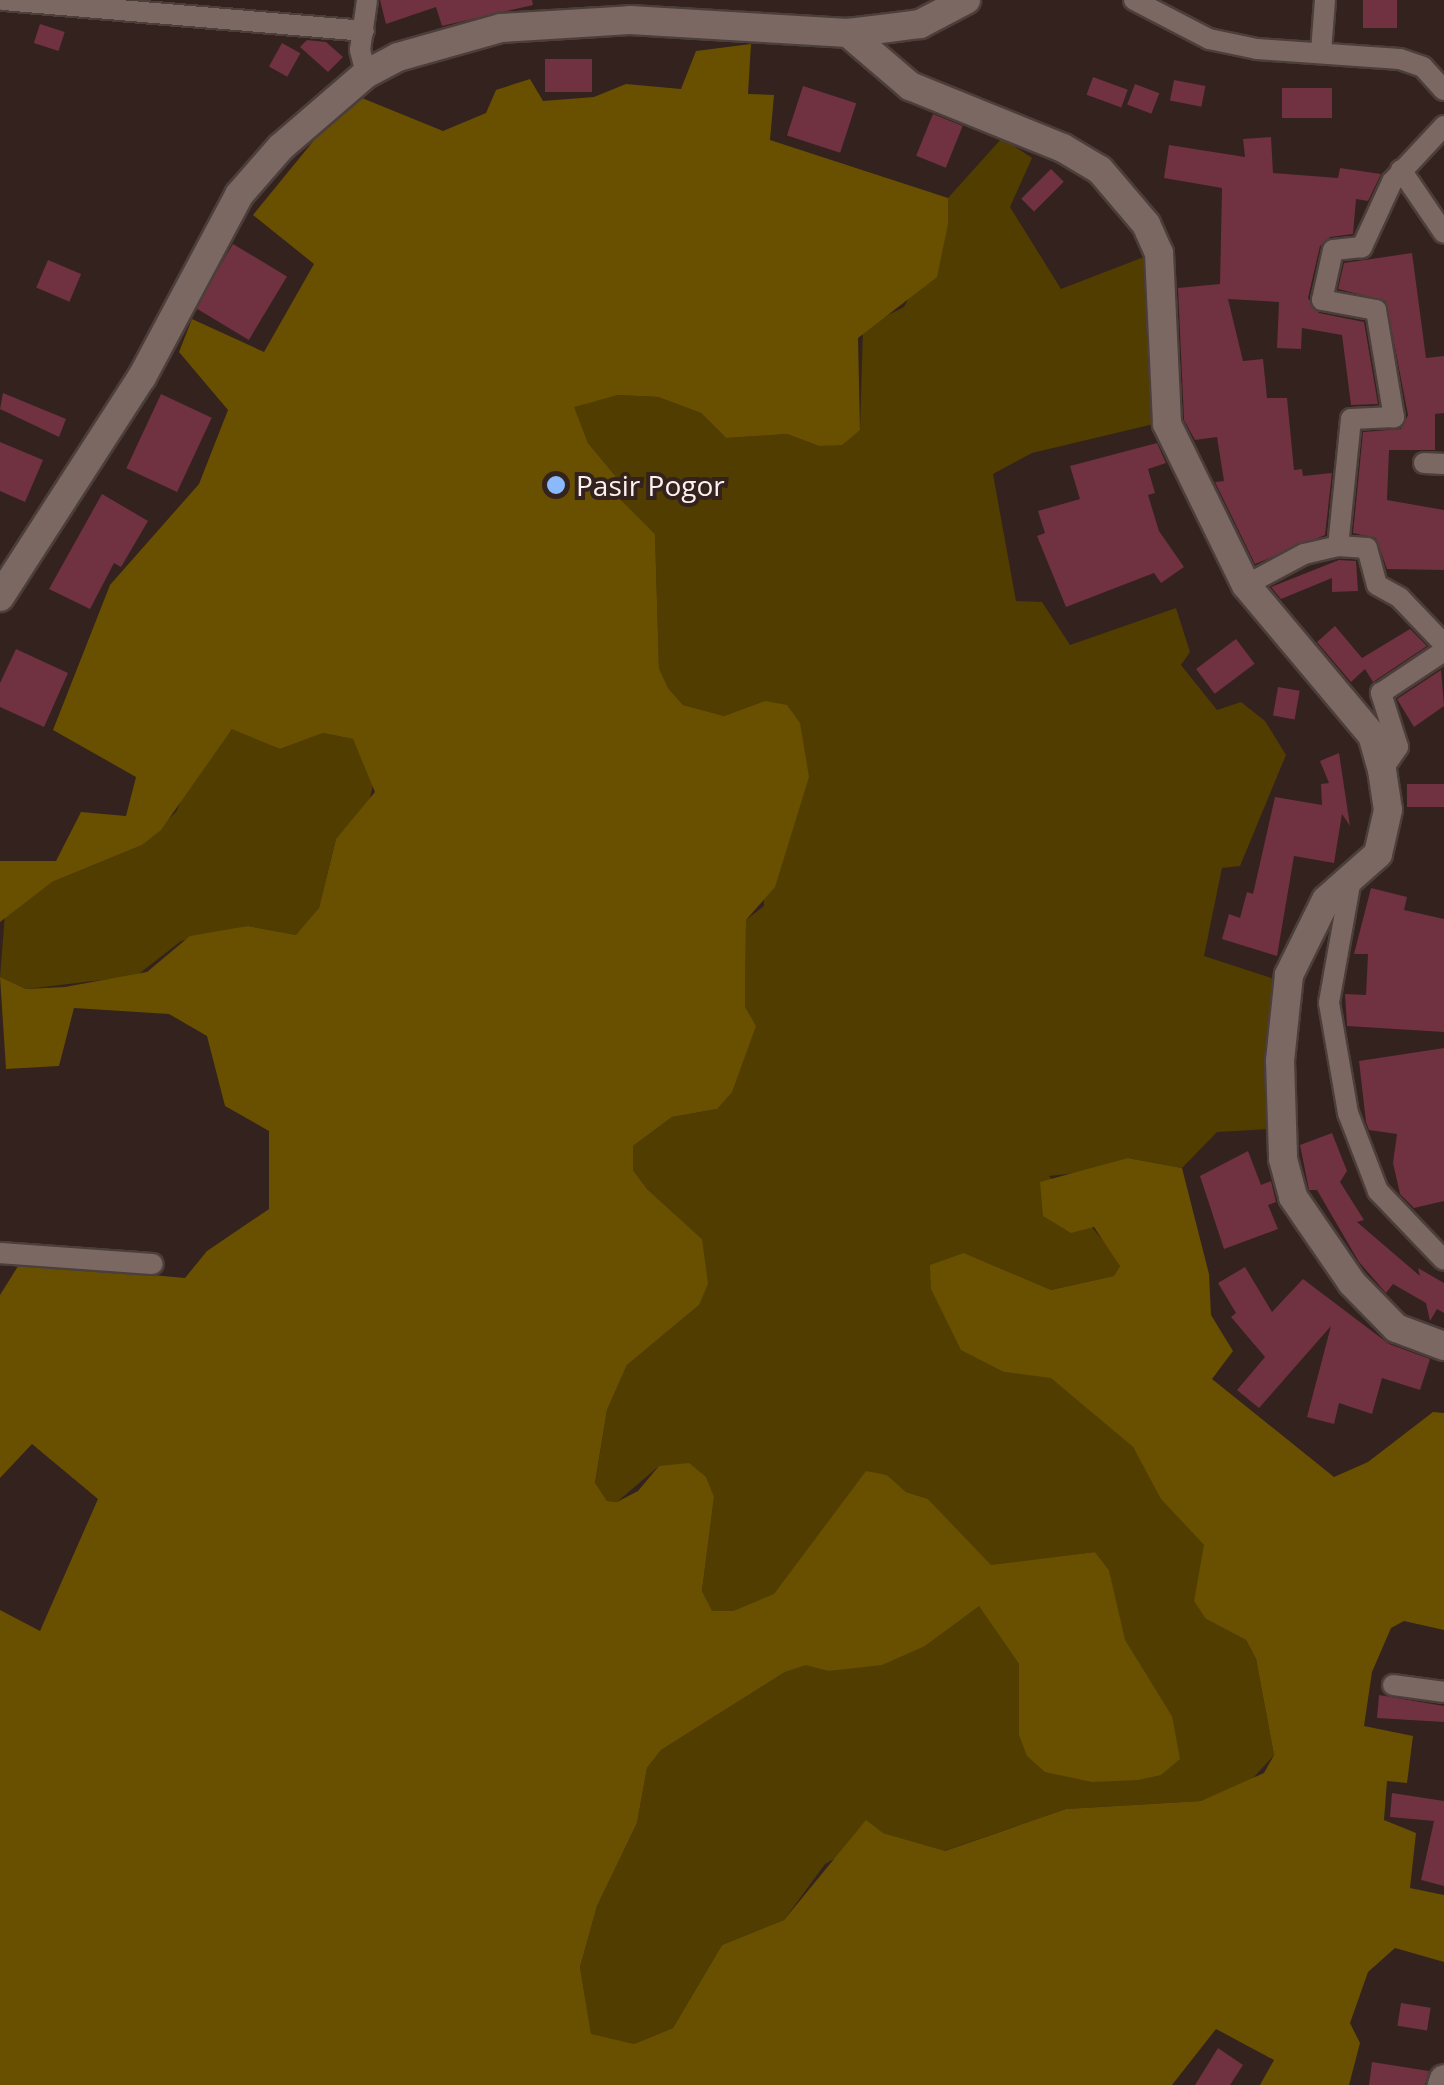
<!DOCTYPE html>
<style>
body{margin:0}
#map{position:relative;width:1444px;height:2085px;overflow:hidden;background:#33221e;font-family:"Open Sans",sans-serif}
div>[style]{position:absolute}
.green>*{inset:0;background:#513d00}
.forest>*{inset:0;background:#685000}
.building>*{inset:0;background:#703141;transform-origin:0 0}
.roads{filter:drop-shadow(2px 0 #4c3e3b) drop-shadow(-2px 0 #4c3e3b) drop-shadow(0 2px #4c3e3b) drop-shadow(0 -2px #4c3e3b)}
.street>*{height:20px;margin:-10px;padding:0 10px;transform-origin:10px;border-radius:10px;background:#7c6863}
.secondary>*{height:28px;margin:-14px;padding:0 14px;transform-origin:14px;border-radius:14px;background:#7c6863}
.dots>*{width:28px;height:28px;translate:-50% -50%;box-sizing:border-box;border:5px solid #33221e;border-radius:50%}
span{translate:-50% -50%;white-space:nowrap;text-align:center;line-height:1.15;-webkit-text-stroke:8px #33221e;paint-order:stroke}
.poi-label{font-size:28px;color:#fdf1ee}
.left{translate:0 -50%;text-align:left}
</style>
<div id="map">
<div class="green">
<i style="clip-path:polygon(1002px 138px,1032px 158px,1010px 207px,1061px 289px,1149px 255px,1148px 350px,1158px 423px,1032px 453px,993px 474px,1016px 601px,1042px 602px,1070px 645px,1176px 608px,1190px 652px,1181px 665px,1217px 710px,1241px 702px,1265px 721px,1286px 755px,1240px 866px,1222px 868px,1204px 956px,1277px 980px,1270px 1129px,1217px 1132px,1182px 1168px,1129px 1158px,1096px 1171px,1049px 1176px,1116px 1256px,1120px 1266px,1114px 1276px,1051px 1290px,964px 1253px,1004px 1372px,1051px 1377px,1133px 1447px,1162px 1499px,1204px 1545px,1206px 1619px,1246px 1640px,1256px 1659px,1274px 1755px,1246px 1786px,1201px 1801px,1066px 1809px,944px 1851px,883px 1833px,825px 1864px,784px 1920px,722px 1945px,673px 2028px,634px 2044px,591px 2035px,580px 1967px,597px 1906px,637px 1823px,647px 1768px,661px 1750px,785px 1672px,806px 1664px,828px 1671px,925px 1646px,979px 1605px,1019px 1664px,1019px 1735px,1172px 1716px,1124px 1640px,1109px 1570px,1095px 1552px,991px 1566px,928px 1499px,906px 1492px,887px 1475px,866px 1472px,774px 1595px,733px 1611px,711px 1611px,702px 1591px,714px 1497px,659px 1466px,617px 1502px,607px 1501px,595px 1484px,607px 1410px,627px 1365px,699px 1305px,702px 1239px,647px 1189px,633px 1170px,633px 1146px,672px 1117px,717px 1109px,745px 1007px,746px 920px,764px 906px,765px 701px,724px 716px,683px 705px,668px 688px,659px 668px,655px 534px,621px 500px,617px 478px,588px 443px,573px 406px,618px 395px,658px 397px,701px 413px,726px 438px,787px 434px,819px 446px,860px 430px,863px 328px,904px 307px,948px 224px,948px 198px)"></i>
<i style="clip-path:polygon(233px 728px,280px 749px,323px 733px,353px 739px,374px 781px,369px 802px,336px 839px,319px 908px,305px 928px,296px 935px,248px 926px,181px 941px,136px 976px,26px 989px,0 977px,5px 914px,52px 882px,142px 845px,176px 812px,190px 781px)"></i>
</div>
<div class="forest">
<i style="clip-path:polygon(751px 44px,748px 94px,774px 95px,770px 140px,948px 198px,948px 224px,937px 277px,858px 338px,860px 430px,842px 445px,819px 446px,787px 434px,726px 438px,701px 413px,658px 397px,618px 395px,574px 407px,588px 443px,617px 478px,621px 500px,655px 534px,659px 668px,668px 688px,683px 705px,724px 716px,765px 701px,787px 705px,800px 723px,809px 777px,775px 887px,746px 920px,745px 1007px,756px 1026px,732px 1092px,717px 1109px,672px 1117px,633px 1146px,633px 1170px,647px 1189px,702px 1239px,708px 1284px,699px 1305px,627px 1365px,607px 1410px,595px 1483px,607px 1501px,617px 1502px,638px 1491px,659px 1466px,689px 1463px,706px 1477px,714px 1497px,702px 1591px,712px 1611px,733px 1611px,774px 1594px,866px 1471px,887px 1475px,906px 1492px,928px 1499px,991px 1565px,1095px 1552px,1109px 1570px,1125px 1640px,1172px 1716px,1180px 1759px,1161px 1775px,1138px 1780px,1092px 1782px,1045px 1772px,1027px 1756px,1019px 1735px,1019px 1664px,979px 1606px,925px 1646px,882px 1665px,828px 1671px,806px 1665px,785px 1672px,661px 1750px,647px 1768px,637px 1823px,597px 1906px,580px 1967px,591px 2034px,634px 2044px,673px 2028px,722px 1945px,784px 1920px,866px 1820px,883px 1833px,945px 1851px,1066px 1809px,1201px 1801px,1264px 1773px,1274px 1755px,1256px 1659px,1246px 1640px,1206px 1619px,1194px 1601px,1204px 1545px,1161px 1499px,1133px 1447px,1051px 1378px,1004px 1372px,961px 1350px,931px 1289px,930px 1265px,964px 1253px,1051px 1290px,1114px 1276px,1120px 1266px,1094px 1227px,1071px 1233px,1043px 1216px,1040px 1182px,1128px 1158px,1182px 1168px,1209px 1274px,1211px 1315px,1233px 1351px,1212px 1379px,1334px 1477px,1368px 1462px,1433px 1412px,1444px 1413px,1444px 1630px,1404px 1621px,1391px 1628px,1372px 1672px,1364px 1726px,1413px 1736px,1407px 1783px,1387px 1781px,1384px 1820px,1416px 1833px,1410px 1888px,1444px 1895px,1444px 1962px,1395px 1948px,1368px 1972px,1350px 2023px,1360px 2043px,1349px 2085px,1260px 2085px,1274px 2060px,1216px 2029px,1172px 2085px,0 2085px,0 1610px,40px 1631px,98px 1499px,32px 1444px,0 1478px,0 1295px,20px 1263px,185px 1278px,207px 1251px,269px 1209px,269px 1131px,225px 1106px,207px 1036px,169px 1014px,74px 1008px,59px 1066px,6px 1069px,0 977px,26px 989px,65px 987px,147px 972px,190px 936px,248px 926px,296px 935px,319px 908px,336px 839px,375px 792px,353px 739px,323px 733px,280px 749px,232px 729px,161px 830px,142px 845px,52px 882px,0 922px,0 861px,56px 861px,81px 812px,126px 816px,136px 777px,53px 730px,110px 585px,199px 484px,228px 410px,179px 352px,192px 319px,264px 352px,314px 264px,253px 215px,333px 117px,362px 98px,443px 131px,486px 113px,496px 90px,530px 79px,543px 101px,594px 97px,626px 84px,681px 89px,696px 51px)"></i>
</div>
<div class="building">
<i style="clip-path:polygon(380px 0,532px 0,533px 5px,442px 26px,436px 7px,386px 24px)"></i>
<i style="left:1363px;top:0;width:34px;height:28px"></i>
<i style="left:40px;top:24px;width:26px;height:20px;rotate:18deg"></i>
<i style="clip-path:polygon(307px 40px,326px 42px,343px 57px,328px 72px,300px 47px)"></i>
<i style="left:282px;top:43px;width:21px;height:27px;rotate:29deg"></i>
<i style="left:545px;top:59px;width:47px;height:33px"></i>
<i style="left:1093px;top:77px;width:37px;height:19px;rotate:20deg"></i>
<i style="left:1174px;top:80px;width:32px;height:21px;rotate:11deg"></i>
<i style="left:1135px;top:84px;width:26px;height:22px;rotate:21deg"></i>
<i style="left:803px;top:86px;width:56px;height:52px;rotate:18deg"></i>
<i style="left:1282px;top:88px;width:50px;height:30px"></i>
<i style="left:933px;top:114px;width:32px;height:45px;rotate:22deg"></i>
<i style="clip-path:polygon(1271px 137px,1273px 173px,1338px 178px,1340px 168px,1381px 174px,1368px 201px,1356px 199px,1353px 234px,1330px 237px,1320px 246px,1308px 298px,1319px 313px,1364px 322px,1378px 404px,1351px 405px,1342px 335px,1302px 328px,1301px 349px,1277px 348px,1279px 302px,1228px 299px,1243px 361px,1263px 359px,1267px 398px,1287px 398px,1294px 470px,1302px 469px,1303px 476px,1332px 473px,1325px 535px,1255px 564px,1215px 482px,1224px 481px,1217px 437px,1195px 440px,1184px 420px,1178px 288px,1220px 284px,1222px 188px,1164px 178px,1169px 145px,1245px 157px,1243px 139px)"></i>
<i style="left:1051px;top:169px;width:18px;height:42px;rotate:45deg"></i>
<i style="left:233px;top:244px;width:63px;height:74px;rotate:31deg"></i>
<i style="clip-path:polygon(1412px 253px,1426px 358px,1444px 356px,1444px 413px,1435px 414px,1435px 450px,1389px 450px,1387px 500px,1444px 510px,1444px 570px,1387px 569px,1376px 538px,1353px 533px,1363px 432px,1401px 429px,1408px 415px,1386px 301px,1338px 289px,1344px 263px)"></i>
<i style="left:48px;top:260px;width:36px;height:30px;rotate:23deg"></i>
<i style="clip-path:polygon(3px 393px,66px 419px,59px 437px,0 409px)"></i>
<i style="left:161px;top:394px;width:56px;height:82px;rotate:25deg"></i>
<i style="clip-path:polygon(0 442px,43px 460px,25px 502px,0 491px)"></i>
<i style="clip-path:polygon(1157px 443px,1166px 463px,1148px 469px,1155px 493px,1148px 495px,1159px 531px,1184px 567px,1161px 583px,1154px 573px,1066px 607px,1037px 536px,1045px 533px,1038px 511px,1080px 499px,1070px 466px)"></i>
<i style="clip-path:polygon(102px 494px,148px 521px,121px 567px,114px 563px,90px 609px,49px 589px)"></i>
<i style="clip-path:polygon(1339px 560px,1356px 561px,1358px 591px,1332px 592px,1332px 578px,1281px 599px,1271px 587px)"></i>
<i style="clip-path:polygon(1335px 626px,1362px 658px,1410px 629px,1427px 646px,1373px 682px,1365px 669px,1351px 682px,1317px 642px)"></i>
<i style="left:1236px;top:639px;width:31px;height:50px;rotate:53deg"></i>
<i style="clip-path:polygon(16px 649px,68px 673px,44px 727px,0 707px,0 683px)"></i>
<i style="clip-path:polygon(1441px 670px,1444px 706px,1414px 727px,1397px 699px)"></i>
<i style="left:1278px;top:687px;width:22px;height:29px;rotate:10deg"></i>
<i style="clip-path:polygon(1339px 753px,1350px 826px,1342px 814px,1334px 863px,1294px 856px,1277px 956px,1222px 939px,1229px 914px,1240px 918px,1247px 892px,1253px 894px,1275px 797px,1322px 805px,1321px 784px,1329px 783px,1320px 761px)"></i>
<i style="left:1444px;top:784px;width:23px;height:37px;rotate:90deg"></i>
<i style="clip-path:polygon(1371px 888px,1407px 897px,1404px 910px,1444px 919px,1444px 1032px,1347px 1026px,1345px 994px,1366px 995px,1368px 954px,1354px 954px)"></i>
<i style="clip-path:polygon(1444px 1048px,1444px 1201px,1414px 1208px,1400px 1194px,1393px 1163px,1397px 1134px,1369px 1130px,1366px 1122px,1359px 1061px)"></i>
<i style="clip-path:polygon(1332px 1133px,1347px 1171px,1340px 1182px,1364px 1220px,1357px 1222px,1420px 1276px,1418px 1268px,1444px 1283px,1444px 1313px,1437px 1309px,1430px 1321px,1426px 1303px,1393px 1284px,1386px 1293px,1359px 1262px,1317px 1190px,1309px 1190px,1300px 1145px)"></i>
<i style="clip-path:polygon(1248px 1151px,1261px 1185px,1271px 1181px,1276px 1202px,1268px 1205px,1278px 1229px,1224px 1249px,1200px 1176px)"></i>
<i style="clip-path:polygon(1245px 1267px,1272px 1312px,1303px 1279px,1389px 1344px,1430px 1359px,1420px 1390px,1382px 1378px,1372px 1414px,1339px 1403px,1334px 1424px,1307px 1417px,1331px 1326px,1259px 1408px,1237px 1390px,1265px 1357px,1231px 1317px,1236px 1313px,1218px 1283px)"></i>
<i style="clip-path:polygon(1379px 1695px,1444px 1706px,1444px 1722px,1377px 1718px)"></i>
<i style="clip-path:polygon(1392px 1793px,1444px 1801px,1444px 1886px,1421px 1880px,1434px 1821px,1390px 1817px)"></i>
<i style="left:1401px;top:2003px;width:30px;height:23px;rotate:9deg"></i>
<i style="clip-path:polygon(1218px 2048px,1243px 2065px,1230px 2085px,1195px 2085px)"></i>
<i style="clip-path:polygon(1372px 2062px,1429px 2071px,1425px 2085px,1369px 2085px)"></i>
</div>
<div class="roads">
<div class="street">
<i style="left:3px;top:0;width:362px;rotate:4.9deg"></i>
<i style="left:1134px;top:0;width:85px;rotate:27.5deg"></i>
<i style="left:1209px;top:39px;width:49px;rotate:11.8deg"></i>
<i style="left:1257px;top:49px;width:143px;rotate:4deg"></i>
<i style="left:1400px;top:59px;width:24px;rotate:19deg"></i>
<i style="left:1423px;top:67px;width:31px;rotate:48deg"></i>
<i style="left:1321px;top:52px;width:52px;rotate:-85.6deg"></i>
<i style="left:366px;top:74px;width:25px;rotate:-104deg"></i>
<i style="left:360px;top:50px;width:50px;rotate:-82deg"></i>
<i style="left:1444px;top:126px;width:76px;rotate:132.9deg"></i>
<i style="left:1392px;top:182px;width:72px;rotate:114.8deg"></i>
<i style="left:1362px;top:247px;width:29px;rotate:174deg"></i>
<i style="left:1333px;top:250px;width:51px;rotate:102.4deg"></i>
<i style="left:1322px;top:300px;width:55px;rotate:10.5deg"></i>
<i style="left:1376px;top:310px;width:109px;rotate:80.5deg"></i>
<i style="left:1394px;top:417px;width:43px;rotate:177.3deg"></i>
<i style="left:1351px;top:419px;width:128px;rotate:95.8deg"></i>
<i style="left:1338px;top:546px;width:29px;rotate:4deg"></i>
<i style="left:1367px;top:548px;width:38px;rotate:75deg"></i>
<i style="left:1377px;top:585px;width:26px;rotate:29deg"></i>
<i style="left:1400px;top:598px;width:64px;rotate:46.3deg"></i>
<i style="left:1401px;top:170px;width:76px;rotate:55.7deg"></i>
<i style="left:1424px;top:463px;width:20px;rotate:3deg"></i>
<i style="left:1246px;top:585px;width:66px;rotate:-28.1deg"></i>
<i style="left:1304px;top:554px;width:35px;rotate:-13deg"></i>
<i style="left:1382px;top:770px;width:28px;rotate:-55deg"></i>
<i style="left:1398px;top:747px;width:57px;rotate:-107.5deg"></i>
<i style="left:1381px;top:693px;width:76px;rotate:-33.7deg"></i>
<i style="left:1351px;top:879px;width:126px;rotate:100.1deg"></i>
<i style="left:1329px;top:1003px;width:112px;rotate:80.2deg"></i>
<i style="left:1348px;top:1113px;width:84px;rotate:69deg"></i>
<i style="left:1378px;top:1191px;width:95px;rotate:46.3deg"></i>
<i style="left:0;top:1253px;width:153px;rotate:4.1deg"></i>
<i style="left:1393px;top:1685px;width:51px;rotate:7.8deg"></i>
</div>
<div class="secondary">
<i style="left:848px;top:33px;width:82px;rotate:40.5deg"></i>
<i style="left:910px;top:86px;width:165px;rotate:22.1deg"></i>
<i style="left:1063px;top:148px;width:43px;rotate:30.7deg"></i>
<i style="left:1100px;top:170px;width:71px;rotate:49.6deg"></i>
<i style="left:1146px;top:224px;width:32px;rotate:66deg"></i>
<i style="left:1159px;top:253px;width:171px;rotate:87.3deg"></i>
<i style="left:1167px;top:424px;width:179px;rotate:63.9deg"></i>
<i style="left:1246px;top:585px;width:196px;rotate:50deg"></i>
<i style="left:1372px;top:735px;width:36px;rotate:74deg"></i>
<i style="left:1382px;top:770px;width:40px;rotate:81.5deg"></i>
<i style="left:1388px;top:810px;width:45px;rotate:102.8deg"></i>
<i style="left:1378px;top:854px;width:69px;rotate:138.5deg"></i>
<i style="left:1326px;top:900px;width:84px;rotate:116.3deg"></i>
<i style="left:1289px;top:975px;width:86px;rotate:96deg"></i>
<i style="left:1280px;top:1061px;width:98px;rotate:88.2deg"></i>
<i style="left:1283px;top:1159px;width:39px;rotate:75deg"></i>
<i style="left:1293px;top:1197px;width:104px;rotate:55.5deg"></i>
<i style="left:1352px;top:1283px;width:63px;rotate:45.6deg"></i>
<i style="left:1396px;top:1328px;width:51px;rotate:20.6deg"></i>
<i style="left:0;top:597px;width:262px;rotate:-57.2deg"></i>
<i style="left:142px;top:377px;width:206px;rotate:-61.9deg"></i>
<i style="left:239px;top:195px;width:64px;rotate:-48.8deg"></i>
<i style="left:281px;top:147px;width:112px;rotate:-40.7deg"></i>
<i style="left:366px;top:74px;width:36px;rotate:-28deg"></i>
<i style="left:398px;top:57px;width:107px;rotate:-15.7deg"></i>
<i style="left:501px;top:28px;width:129px;rotate:-3.5deg"></i>
<i style="left:630px;top:20px;width:218px;rotate:3.4deg"></i>
<i style="left:848px;top:33px;width:73px;rotate:-7.1deg"></i>
<i style="left:920px;top:24px;width:52px;rotate:-27.6deg"></i>
<i style="left:1442px;top:2085px;width:6px;rotate:-72deg"></i>
</div>
</div>
<div class="dots">
<i style="left:556px;top:485px;background:#8bbafc"></i>
</div>
<div class="poi-label">
<span class="left" style="left:576px;top:485px">Pasir Pogor</span>
</div>
</div>
